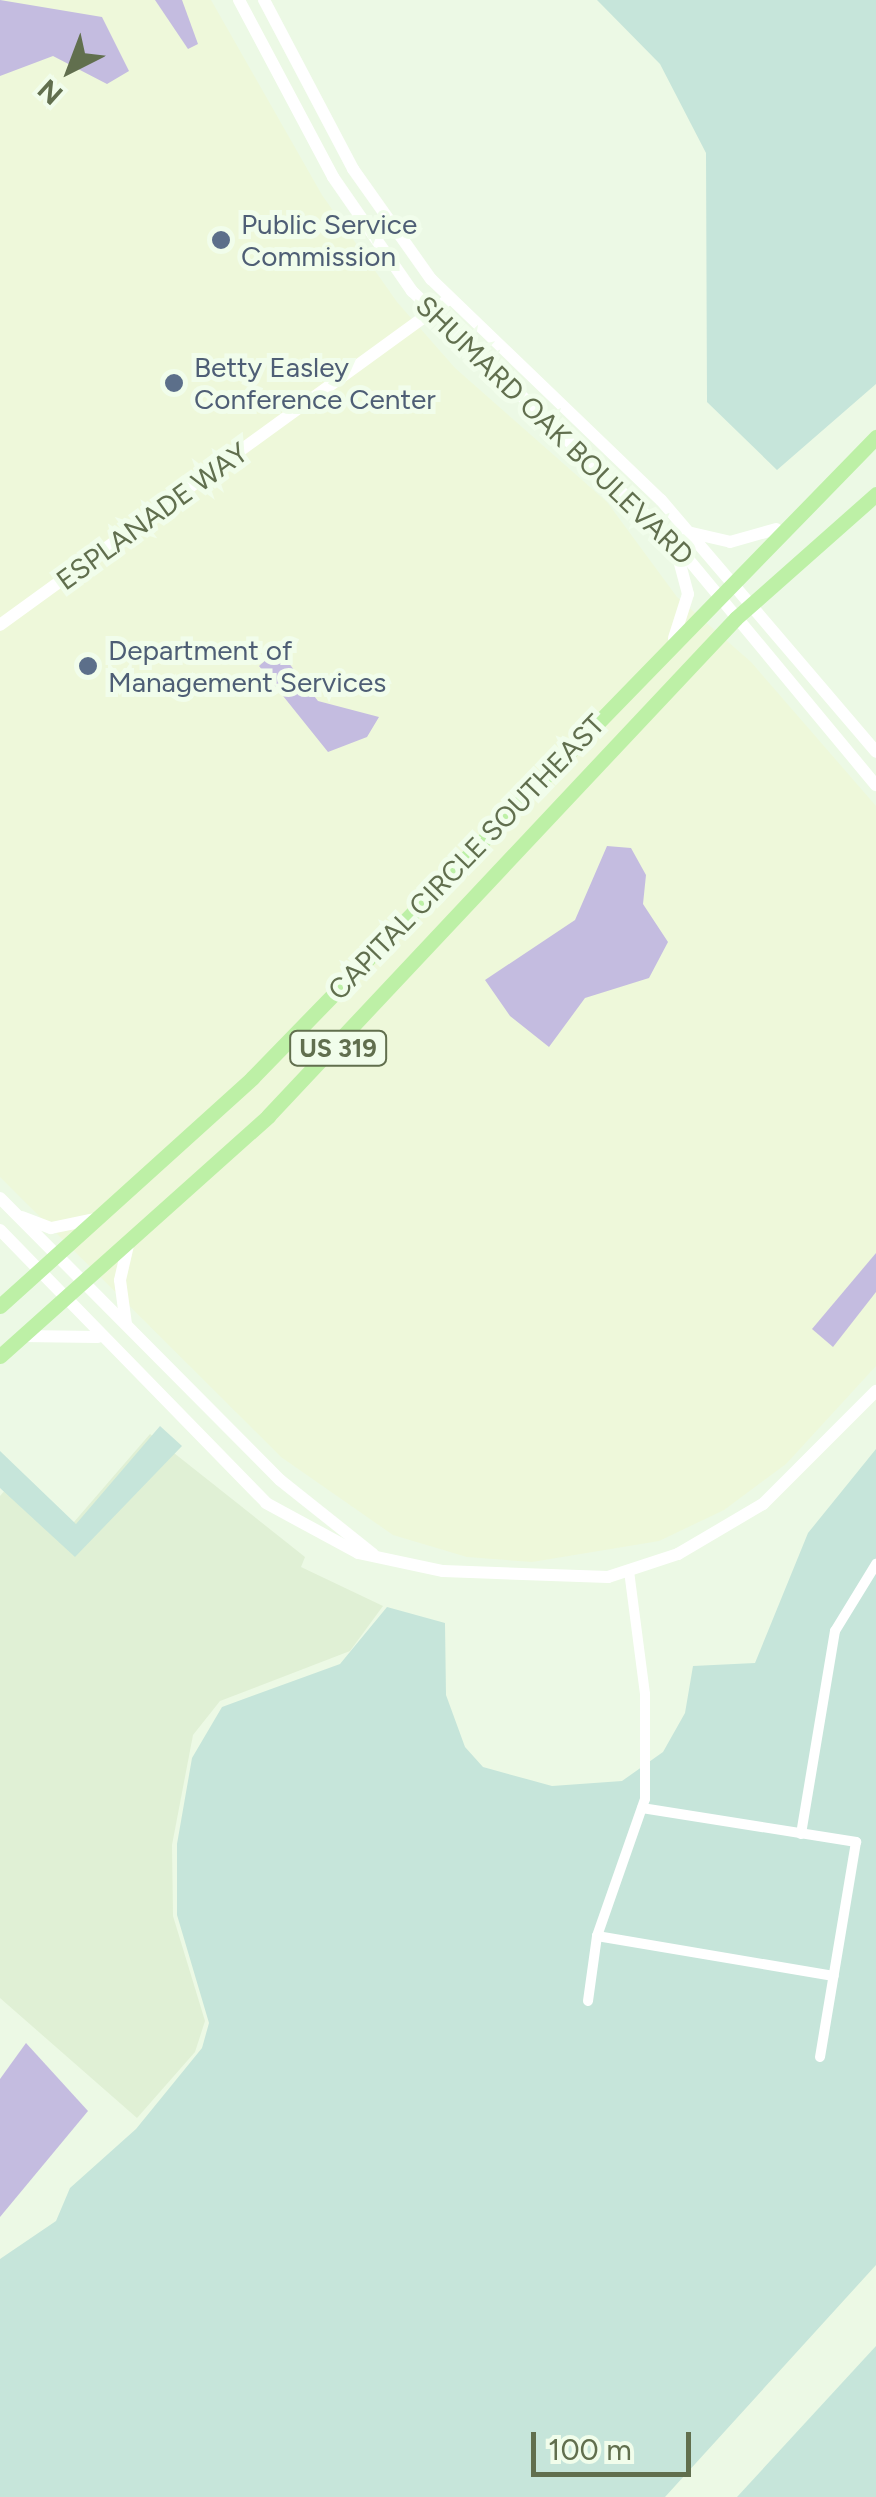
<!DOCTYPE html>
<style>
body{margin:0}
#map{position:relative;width:876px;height:2497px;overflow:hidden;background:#ecf9e5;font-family:Figtree,sans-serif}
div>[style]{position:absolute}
.residential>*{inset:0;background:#e0f0d5}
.commercial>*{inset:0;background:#eef8da}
.green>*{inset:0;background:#c6e5da}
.water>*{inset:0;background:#c4bce0}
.minor>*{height:10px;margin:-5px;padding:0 5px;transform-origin:5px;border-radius:5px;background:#fff}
.tertiary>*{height:12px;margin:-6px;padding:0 6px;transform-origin:6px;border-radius:6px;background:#fff}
.primary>*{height:15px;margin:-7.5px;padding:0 7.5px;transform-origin:7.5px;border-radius:7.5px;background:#bdf0a6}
.dots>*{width:28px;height:28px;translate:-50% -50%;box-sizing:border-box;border:5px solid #f1fdeb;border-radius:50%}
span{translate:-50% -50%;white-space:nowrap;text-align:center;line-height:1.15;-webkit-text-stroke:10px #f1fdeb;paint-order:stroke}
.shield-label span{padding:2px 8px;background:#f1fdeb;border:2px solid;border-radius:8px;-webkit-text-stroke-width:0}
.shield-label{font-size:25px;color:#616f4e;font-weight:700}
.service-label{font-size:28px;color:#4e5e75}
.left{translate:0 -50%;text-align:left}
.street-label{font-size:28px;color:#616f4e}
.north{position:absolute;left:20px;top:20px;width:100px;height:100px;-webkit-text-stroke:8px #f1fdeb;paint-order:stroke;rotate:222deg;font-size:28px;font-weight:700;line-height:40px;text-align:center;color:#616f4e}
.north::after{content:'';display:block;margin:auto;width:35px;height:45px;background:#616f4e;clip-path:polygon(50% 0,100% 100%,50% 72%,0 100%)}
.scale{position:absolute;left:531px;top:2432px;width:160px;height:45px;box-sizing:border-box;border:5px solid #616f4e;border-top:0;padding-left:12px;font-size:30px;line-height:35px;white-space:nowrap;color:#616f4e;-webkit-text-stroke:8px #f1fdeb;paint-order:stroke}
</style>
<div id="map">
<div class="residential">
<i style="clip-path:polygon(150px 1434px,305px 1557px,301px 1567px,383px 1606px,350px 1651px,220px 1701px,193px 1735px,172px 1845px,173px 1916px,205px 2021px,195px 2052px,137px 2118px,0 1998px,0 1496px,6px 1489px,61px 1537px)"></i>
</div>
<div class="commercial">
<i style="clip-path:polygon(0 0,211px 0,322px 195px,397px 302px,455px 368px,607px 502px,677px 597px,751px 662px,876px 806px,876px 1366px,786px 1464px,724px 1510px,659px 1541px,532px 1562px,467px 1557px,393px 1535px,281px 1457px,0 1177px)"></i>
</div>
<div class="green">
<i style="clip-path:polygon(597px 0,876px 0,876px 384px,777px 470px,707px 402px,706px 153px,660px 64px)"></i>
<i style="clip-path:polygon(160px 1426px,182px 1446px,75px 1557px,0 1488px,0 1451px,76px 1524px)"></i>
<i style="clip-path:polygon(876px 1449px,876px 2265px,665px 2497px,0 2497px,0 2259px,56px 2221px,70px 2188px,136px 2129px,202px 2048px,209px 2023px,177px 1915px,177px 1844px,192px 1758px,222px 1707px,340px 1664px,387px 1607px,445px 1623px,446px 1695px,465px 1747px,483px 1767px,552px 1786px,622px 1781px,663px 1752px,685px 1713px,693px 1666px,755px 1663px,808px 1533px)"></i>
<i style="clip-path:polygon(876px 2346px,876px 2497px,737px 2497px)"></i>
</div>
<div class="water">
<i style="clip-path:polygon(0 0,102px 17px,129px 71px,107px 84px,53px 56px,0 76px)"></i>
<i style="clip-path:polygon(155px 0,182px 0,198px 44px,188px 49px)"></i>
<i style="clip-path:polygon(278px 649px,318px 701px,379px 717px,367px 737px,328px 752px,259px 666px)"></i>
<i style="clip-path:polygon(607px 846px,631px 848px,646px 875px,643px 904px,668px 942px,649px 978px,585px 998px,549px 1047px,510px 1016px,485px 980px,575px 920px)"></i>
<i style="clip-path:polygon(876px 1253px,876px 1292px,833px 1347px,812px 1329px)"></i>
<i style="clip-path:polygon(26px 2043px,88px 2111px,0 2217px,0 2079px)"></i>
</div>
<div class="minor">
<i style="left:642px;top:1808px;width:217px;rotate:9deg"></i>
<i style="left:856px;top:1842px;width:218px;rotate:99.5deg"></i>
<i style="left:801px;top:1834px;width:206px;rotate:-80.5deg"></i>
<i style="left:835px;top:1631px;width:79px;rotate:-58.5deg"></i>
<i style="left:597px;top:1936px;width:240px;rotate:9.6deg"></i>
<i style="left:588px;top:2001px;width:66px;rotate:-82.1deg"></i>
<i style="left:597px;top:1936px;width:145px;rotate:-70.7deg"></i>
<i style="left:645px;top:1799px;width:105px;rotate:-90deg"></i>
<i style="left:645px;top:1694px;width:125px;rotate:-97.4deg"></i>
</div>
<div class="tertiary">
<i style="left:239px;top:0;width:200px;rotate:62deg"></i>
<i style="left:333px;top:177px;width:139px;rotate:55.3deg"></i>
<i style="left:412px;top:291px;width:363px;rotate:43.8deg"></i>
<i style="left:674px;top:542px;width:316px;rotate:50.3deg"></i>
<i style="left:264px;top:0;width:191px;rotate:62.2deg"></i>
<i style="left:353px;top:169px;width:135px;rotate:54.7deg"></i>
<i style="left:431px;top:279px;width:319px;rotate:43.9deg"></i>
<i style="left:661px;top:500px;width:331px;rotate:49.5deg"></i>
<i style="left:692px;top:533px;width:39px;rotate:13deg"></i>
<i style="left:730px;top:542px;width:48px;rotate:-15.8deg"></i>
<i style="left:0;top:625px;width:555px;rotate:-35.98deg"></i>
<i style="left:674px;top:638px;width:46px;rotate:-72.3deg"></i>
<i style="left:688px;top:594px;width:47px;rotate:-104.9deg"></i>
<i style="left:0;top:1198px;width:397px;rotate:45.2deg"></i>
<i style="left:280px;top:1480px;width:119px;rotate:38.5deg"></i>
<i style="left:22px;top:1217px;width:31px;rotate:21deg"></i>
<i style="left:51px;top:1228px;width:44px;rotate:-11.8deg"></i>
<i style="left:0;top:1230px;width:381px;rotate:45.7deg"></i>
<i style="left:266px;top:1503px;width:105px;rotate:28.5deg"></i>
<i style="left:358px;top:1553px;width:87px;rotate:12deg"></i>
<i style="left:443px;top:1571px;width:165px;rotate:2.1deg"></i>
<i style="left:608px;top:1577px;width:74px;rotate:-18.2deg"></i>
<i style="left:678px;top:1554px;width:99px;rotate:-30.5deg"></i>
<i style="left:763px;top:1504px;width:160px;rotate:-45deg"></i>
<i style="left:126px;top:1324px;width:44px;rotate:-97.8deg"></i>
<i style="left:120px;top:1280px;width:39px;rotate:-77deg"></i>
<i style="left:22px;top:1336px;width:76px;rotate:0.8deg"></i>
</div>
<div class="primary">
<i style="left:0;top:1306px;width:340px;rotate:-42.1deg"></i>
<i style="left:252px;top:1078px;width:895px;rotate:-45.77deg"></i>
<i style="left:0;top:1356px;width:360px;rotate:-41.8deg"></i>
<i style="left:268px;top:1116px;width:683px;rotate:-46.78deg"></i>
<i style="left:736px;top:618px;width:187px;rotate:-41.5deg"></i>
</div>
<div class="dots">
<i style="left:221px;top:240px;background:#5c6f8a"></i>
<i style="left:174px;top:383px;background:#5c6f8a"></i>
<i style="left:88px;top:666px;background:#5c6f8a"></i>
</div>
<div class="shield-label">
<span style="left:338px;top:1048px">US 319</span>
</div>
<div class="service-label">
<span class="left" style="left:241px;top:240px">Public Service<br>Commission</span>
<span class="left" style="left:194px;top:383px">Betty Easley<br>Conference Center</span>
<span class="left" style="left:108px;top:666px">Department of<br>Management Services</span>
</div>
<div class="street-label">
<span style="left:555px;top:430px;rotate:44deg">SHUMARD OAK BOULEVARD</span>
<span style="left:152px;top:516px;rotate:-36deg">ESPLANADE WAY</span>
<span style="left:466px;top:857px;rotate:-46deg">CAPITAL CIRCLE SOUTHEAST</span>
</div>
<div class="north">N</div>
<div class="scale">100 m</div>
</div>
